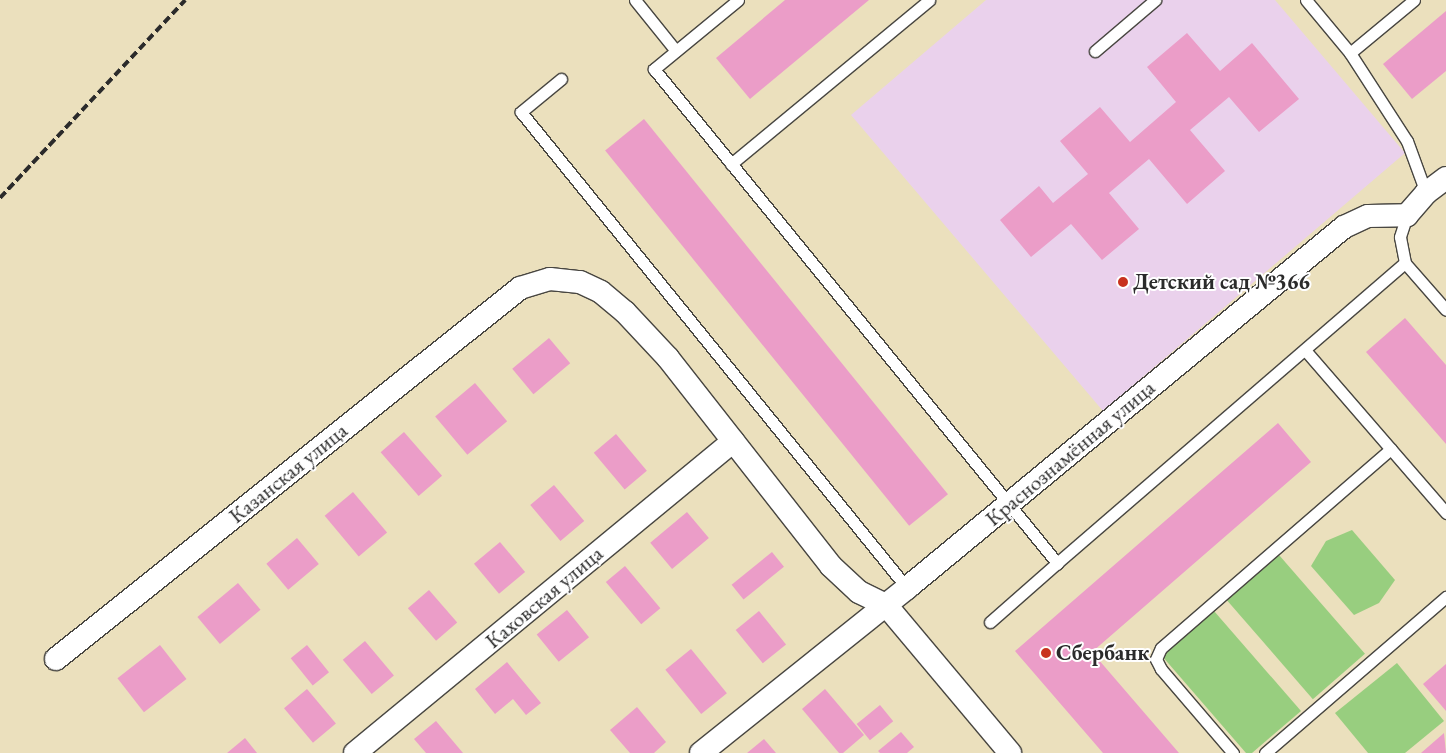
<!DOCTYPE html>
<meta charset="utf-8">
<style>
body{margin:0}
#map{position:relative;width:1446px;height:753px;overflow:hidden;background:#ebe0bd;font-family:"EB Garamond",serif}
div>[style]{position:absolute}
.built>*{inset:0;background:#ead1ec}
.green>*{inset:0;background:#98ce7f;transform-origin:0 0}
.building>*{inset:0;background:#eb9dc8;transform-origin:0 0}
.roads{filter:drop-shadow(1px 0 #484641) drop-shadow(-1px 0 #484641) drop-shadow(0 1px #484641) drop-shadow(0 -1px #484641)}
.lane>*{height:11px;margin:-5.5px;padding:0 5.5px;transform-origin:5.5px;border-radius:5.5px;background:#fff}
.street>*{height:22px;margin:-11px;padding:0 11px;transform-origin:11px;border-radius:11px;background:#fff}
.rail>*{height:4px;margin-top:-2px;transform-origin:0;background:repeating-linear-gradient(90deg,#2b2b2b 0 8px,transparent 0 12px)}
.dots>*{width:14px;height:14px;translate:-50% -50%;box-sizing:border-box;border:2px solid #fff;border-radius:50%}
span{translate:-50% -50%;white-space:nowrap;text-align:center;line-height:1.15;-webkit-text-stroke:4px #fff;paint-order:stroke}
.poi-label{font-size:22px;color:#2b2b2b;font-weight:700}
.left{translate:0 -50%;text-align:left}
.street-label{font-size:22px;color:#2b2b2b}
</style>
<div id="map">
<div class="built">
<i style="clip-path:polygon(986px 0,1275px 0,1405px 153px,1103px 411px,851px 115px)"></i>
</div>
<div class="green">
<i style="clip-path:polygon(1352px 530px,1395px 580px,1379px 603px,1354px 615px,1311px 566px,1326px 541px)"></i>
<i style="left:1279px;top:555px;width:131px;height:69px;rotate:49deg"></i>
<i style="clip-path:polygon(1214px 611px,1301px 711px,1252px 753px,1246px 753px,1162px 656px)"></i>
<i style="clip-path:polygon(1397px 663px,1444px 721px,1405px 753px,1368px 753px,1335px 713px)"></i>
</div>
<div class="building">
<i style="clip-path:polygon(785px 0,869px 0,750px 99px,716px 58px)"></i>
<i style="clip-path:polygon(1446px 11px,1446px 71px,1412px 99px,1383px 64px)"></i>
<i style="clip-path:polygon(1187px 33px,1220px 71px,1252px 43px,1299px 99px,1259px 132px,1229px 97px,1190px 130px,1225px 171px,1187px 204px,1149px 159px,1109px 193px,1139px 229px,1102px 260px,1071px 224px,1031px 257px,1000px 220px,1039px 186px,1053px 203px,1088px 174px,1060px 141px,1100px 107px,1130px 142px,1176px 102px,1147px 67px)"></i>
<i style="left:644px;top:119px;width:483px;height:50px;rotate:51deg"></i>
<i style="clip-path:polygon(1405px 318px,1446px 365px,1446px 444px,1366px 352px)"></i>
<i style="left:549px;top:338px;width:33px;height:48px;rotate:50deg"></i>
<i style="left:475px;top:383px;width:50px;height:52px;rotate:50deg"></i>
<i style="clip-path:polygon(1278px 423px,1311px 462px,1092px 652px,1179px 753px,1103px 753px,1015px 651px)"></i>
<i style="left:404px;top:432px;width:58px;height:31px;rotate:49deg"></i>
<i style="left:616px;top:434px;width:48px;height:29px;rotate:50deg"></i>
<i style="left:554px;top:485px;width:47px;height:31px;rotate:50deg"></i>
<i style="left:353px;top:492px;width:53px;height:37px;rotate:50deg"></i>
<i style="left:687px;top:512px;width:34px;height:48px;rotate:50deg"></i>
<i style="left:297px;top:538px;width:34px;height:40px;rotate:50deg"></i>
<i style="left:500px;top:542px;width:39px;height:34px;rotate:50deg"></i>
<i style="left:772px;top:552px;width:19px;height:52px;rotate:51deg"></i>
<i style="left:625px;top:566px;width:55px;height:25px;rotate:50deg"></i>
<i style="left:238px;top:583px;width:35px;height:53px;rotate:50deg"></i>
<i style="left:429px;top:590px;width:43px;height:28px;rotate:49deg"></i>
<i style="left:567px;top:610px;width:35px;height:39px;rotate:51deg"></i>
<i style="left:759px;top:611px;width:43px;height:30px;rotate:51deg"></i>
<i style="left:365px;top:641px;width:45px;height:29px;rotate:50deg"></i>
<i style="left:160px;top:645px;width:43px;height:54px;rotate:52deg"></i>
<i style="left:307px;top:645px;width:35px;height:21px;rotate:51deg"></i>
<i style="left:691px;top:649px;width:57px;height:33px;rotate:51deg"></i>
<i style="clip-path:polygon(507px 662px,541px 703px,526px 715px,513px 699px,495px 714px,475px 689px)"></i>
<i style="clip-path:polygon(1446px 664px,1446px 711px,1423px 684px)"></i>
<i style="left:307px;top:689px;width:45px;height:30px;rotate:50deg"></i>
<i style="clip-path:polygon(825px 689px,864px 735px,843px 753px,839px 753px,802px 709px)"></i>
<i style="left:880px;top:705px;width:21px;height:30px;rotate:51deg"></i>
<i style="clip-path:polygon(637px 707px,666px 742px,654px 753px,630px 753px,610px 730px)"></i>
<i style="clip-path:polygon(436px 721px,463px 753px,426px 753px,414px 739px)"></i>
<i style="clip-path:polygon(901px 732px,914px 747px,907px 753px,880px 753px,878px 751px)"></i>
<i style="clip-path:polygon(1444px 733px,1446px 753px,1421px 753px)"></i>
<i style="clip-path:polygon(245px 738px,257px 753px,227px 753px)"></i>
<i style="clip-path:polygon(764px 739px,776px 753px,747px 753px)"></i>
</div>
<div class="roads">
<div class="lane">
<i style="left:635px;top:0;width:65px;rotate:51.2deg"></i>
<i style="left:738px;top:0;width:109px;rotate:140.6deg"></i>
<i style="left:654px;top:69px;width:638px;rotate:50.79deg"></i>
<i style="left:1057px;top:563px;width:459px;rotate:-40.8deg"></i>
<i style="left:1306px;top:0;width:69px;rotate:50.3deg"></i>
<i style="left:1350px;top:53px;width:105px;rotate:57.1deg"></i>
<i style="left:1407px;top:141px;width:55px;rotate:69.9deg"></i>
<i style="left:1095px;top:51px;width:79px;rotate:-40.4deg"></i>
<i style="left:1350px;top:53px;width:83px;rotate:-39.6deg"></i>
<i style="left:561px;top:79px;width:52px;rotate:140.5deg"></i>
<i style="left:521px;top:112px;width:613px;rotate:50.96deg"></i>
<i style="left:731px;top:164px;width:257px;rotate:-39.6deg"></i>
<i style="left:1407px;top:215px;width:23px;rotate:108deg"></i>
<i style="left:1400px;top:237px;width:26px;rotate:79deg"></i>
<i style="left:1405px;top:263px;width:62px;rotate:48.9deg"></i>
<i style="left:1305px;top:350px;width:216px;rotate:49.1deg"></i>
<i style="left:990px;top:622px;width:89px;rotate:-41.4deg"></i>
<i style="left:1233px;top:753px;width:111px;rotate:-130.6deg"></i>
<i style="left:1161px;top:669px;width:11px;rotate:-117deg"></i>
<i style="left:1156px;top:659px;width:12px;rotate:-66deg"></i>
<i style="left:1161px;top:648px;width:304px;rotate:-40.9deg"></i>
<i style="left:1265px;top:753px;width:239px;rotate:-40.8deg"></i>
</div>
<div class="street">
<i style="left:56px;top:659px;width:594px;rotate:-38.64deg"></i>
<i style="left:520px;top:288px;width:31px;rotate:-17deg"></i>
<i style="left:550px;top:279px;width:30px;rotate:6deg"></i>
<i style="left:580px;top:282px;width:23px;rotate:25deg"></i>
<i style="left:601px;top:292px;width:31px;rotate:40deg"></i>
<i style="left:625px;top:312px;width:63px;rotate:46.9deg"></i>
<i style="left:668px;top:358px;width:264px;rotate:51.9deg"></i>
<i style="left:831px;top:566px;width:38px;rotate:43deg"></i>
<i style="left:859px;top:592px;width:30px;rotate:26deg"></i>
<i style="left:886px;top:605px;width:193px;rotate:50deg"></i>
<i style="left:355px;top:753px;width:490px;rotate:-39.5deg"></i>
<i style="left:701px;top:753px;width:264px;rotate:-38.7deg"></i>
<i style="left:907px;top:588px;width:567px;rotate:-39.56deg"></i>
<i style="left:1344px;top:227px;width:26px;rotate:-25deg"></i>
<i style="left:1368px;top:216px;width:39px;rotate:-1deg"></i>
<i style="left:1407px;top:215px;width:29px;rotate:-49deg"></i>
<i style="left:1426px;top:193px;width:25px;rotate:-37deg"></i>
</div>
</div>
<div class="rail">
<i style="left:0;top:198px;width:271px;rotate:-46.9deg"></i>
</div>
<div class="dots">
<i style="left:1123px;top:282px;background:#c8321e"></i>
<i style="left:1046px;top:653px;background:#c8321e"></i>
</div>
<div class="poi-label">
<span class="left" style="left:1133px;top:282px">Детский сад №366</span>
<span class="left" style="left:1056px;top:653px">Сбербанк</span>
</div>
<div class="street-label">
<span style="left:1070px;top:453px;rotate:-40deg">Краснознамённая улица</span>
<span style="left:288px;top:473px;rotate:-39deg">Казанская улица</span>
<span style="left:544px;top:597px;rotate:-40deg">Каховская улица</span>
</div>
</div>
